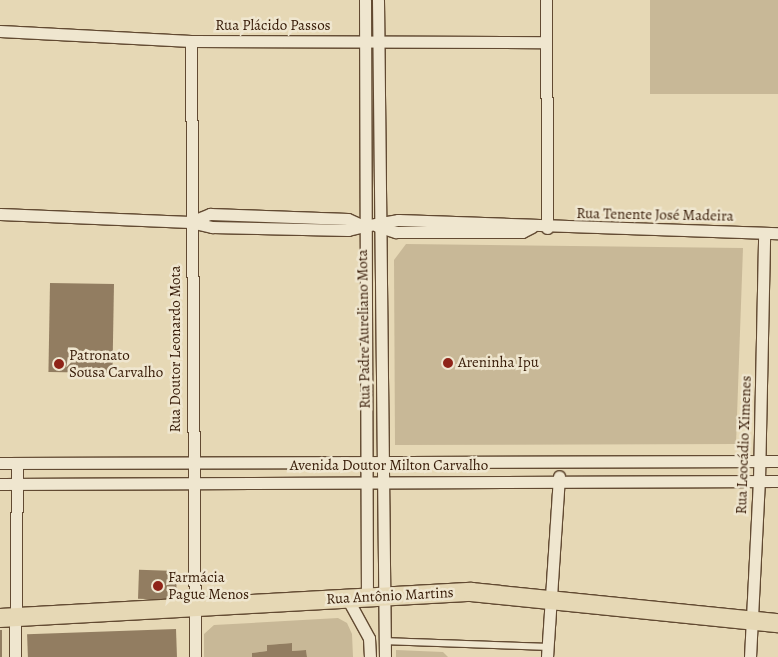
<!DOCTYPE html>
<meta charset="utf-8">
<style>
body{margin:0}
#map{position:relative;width:778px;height:657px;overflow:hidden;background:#e6d8b5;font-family:Alegreya,serif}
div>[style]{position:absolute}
.green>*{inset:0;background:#c8b897;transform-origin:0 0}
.building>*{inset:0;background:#927d61;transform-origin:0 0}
.roads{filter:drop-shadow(1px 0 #624a32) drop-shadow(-1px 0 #624a32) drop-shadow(0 1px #624a32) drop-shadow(0 -1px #624a32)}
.service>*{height:5.5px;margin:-2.75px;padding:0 2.75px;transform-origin:2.75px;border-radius:2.75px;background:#efe6cf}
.minor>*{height:11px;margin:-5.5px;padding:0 5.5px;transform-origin:5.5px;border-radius:5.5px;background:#efe6cf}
.primary>*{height:18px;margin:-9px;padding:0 9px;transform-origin:9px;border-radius:9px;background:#e6d8b5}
.dots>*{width:14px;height:14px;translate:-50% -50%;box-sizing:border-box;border:2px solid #efe6cf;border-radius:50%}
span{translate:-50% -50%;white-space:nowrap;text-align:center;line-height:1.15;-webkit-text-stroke:5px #efe6cf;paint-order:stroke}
.street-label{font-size:15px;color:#361a06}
.poi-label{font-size:15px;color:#361a06}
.left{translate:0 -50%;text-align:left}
</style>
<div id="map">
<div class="green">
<i style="left:650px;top:0;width:128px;height:94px"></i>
<i style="clip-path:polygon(406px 244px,743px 248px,736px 444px,395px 445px,394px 260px)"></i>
<i style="clip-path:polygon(338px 618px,347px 623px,352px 634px,353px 657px,307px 657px,306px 650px,292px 651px,291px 643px,267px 645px,267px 651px,252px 653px,252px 657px,204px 657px,204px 634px,214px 625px)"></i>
<i style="clip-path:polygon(396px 650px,443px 652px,448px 657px,396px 657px)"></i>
</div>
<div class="building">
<i style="left:50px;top:283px;width:64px;height:89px;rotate:1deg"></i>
<i style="left:177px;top:571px;width:29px;height:38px;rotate:92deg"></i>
<i style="left:176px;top:629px;width:28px;height:149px;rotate:88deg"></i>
<i style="left:0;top:630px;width:2px;height:27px"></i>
<i style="clip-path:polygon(292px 643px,292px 651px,306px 650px,307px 657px,252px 657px,252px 653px,267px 651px,267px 645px)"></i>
</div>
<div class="roads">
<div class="service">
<i style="left:385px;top:641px;width:162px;rotate:2.1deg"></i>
</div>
<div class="minor">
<i style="left:365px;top:0;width:597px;rotate:89.81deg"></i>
<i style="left:378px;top:0;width:657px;rotate:89.39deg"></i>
<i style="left:546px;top:0;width:228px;rotate:89.7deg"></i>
<i style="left:0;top:31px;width:191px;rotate:3deg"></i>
<i style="left:191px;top:41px;width:355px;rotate:0.2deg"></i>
<i style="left:191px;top:41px;width:616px;rotate:89.63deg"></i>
<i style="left:0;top:214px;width:190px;rotate:2.4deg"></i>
<i style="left:190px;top:222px;width:23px;rotate:13deg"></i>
<i style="left:212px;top:227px;width:136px;rotate:1.3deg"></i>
<i style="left:348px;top:230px;width:16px;rotate:-14deg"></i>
<i style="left:190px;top:222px;width:22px;rotate:-22deg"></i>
<i style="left:210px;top:214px;width:138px;rotate:2.1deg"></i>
<i style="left:348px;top:219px;width:17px;rotate:24deg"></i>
<i style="left:364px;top:226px;width:35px;rotate:-10deg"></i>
<i style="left:398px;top:220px;width:380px;rotate:2deg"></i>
<i style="left:377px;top:226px;width:20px;rotate:18deg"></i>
<i style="left:396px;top:232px;width:126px"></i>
<i style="left:522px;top:232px;width:11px;rotate:-27deg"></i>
<i style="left:0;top:463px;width:778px;rotate:-0.15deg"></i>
<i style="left:0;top:484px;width:778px;rotate:-0.22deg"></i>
<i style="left:347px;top:598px;width:46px;rotate:61.2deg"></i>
<i style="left:369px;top:638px;width:19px;rotate:87deg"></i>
<i style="left:15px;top:657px;width:194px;rotate:-89.4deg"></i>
<i style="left:547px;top:657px;width:181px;rotate:-86.2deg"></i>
<i style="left:750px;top:657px;width:176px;rotate:-87.1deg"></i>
<i style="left:759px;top:481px;width:248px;rotate:-88.8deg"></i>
</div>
<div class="primary">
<i style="left:0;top:618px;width:472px;rotate:-3.2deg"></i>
<i style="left:471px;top:592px;width:309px;rotate:5.8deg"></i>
</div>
</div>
<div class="dots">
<i style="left:448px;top:363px;background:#8f2418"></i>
<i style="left:59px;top:364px;background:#8f2418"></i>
<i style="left:158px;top:586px;background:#8f2418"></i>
</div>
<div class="street-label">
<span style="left:273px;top:26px">Rua Plácido Passos</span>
<span style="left:655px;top:215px;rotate:1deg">Rua Tenente José Madeira</span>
<span style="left:364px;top:329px;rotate:-91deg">Rua Padre Aureliano Mota</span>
<span style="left:176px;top:349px;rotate:-90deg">Rua Doutor Leonardo Mota</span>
<span style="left:744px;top:445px;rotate:-88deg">Rua Leocádio Ximenes</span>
<span style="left:389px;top:466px">Avenida Doutor Milton Carvalho</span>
<span style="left:390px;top:596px;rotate:-3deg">Rua Antônio Martins</span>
</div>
<div class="poi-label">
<span class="left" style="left:69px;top:364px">Patronato<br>Sousa Carvalho</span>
<span class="left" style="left:458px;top:363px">Areninha Ipu</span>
<span class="left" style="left:168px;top:586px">Farmácia<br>Pague Menos</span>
</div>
</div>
